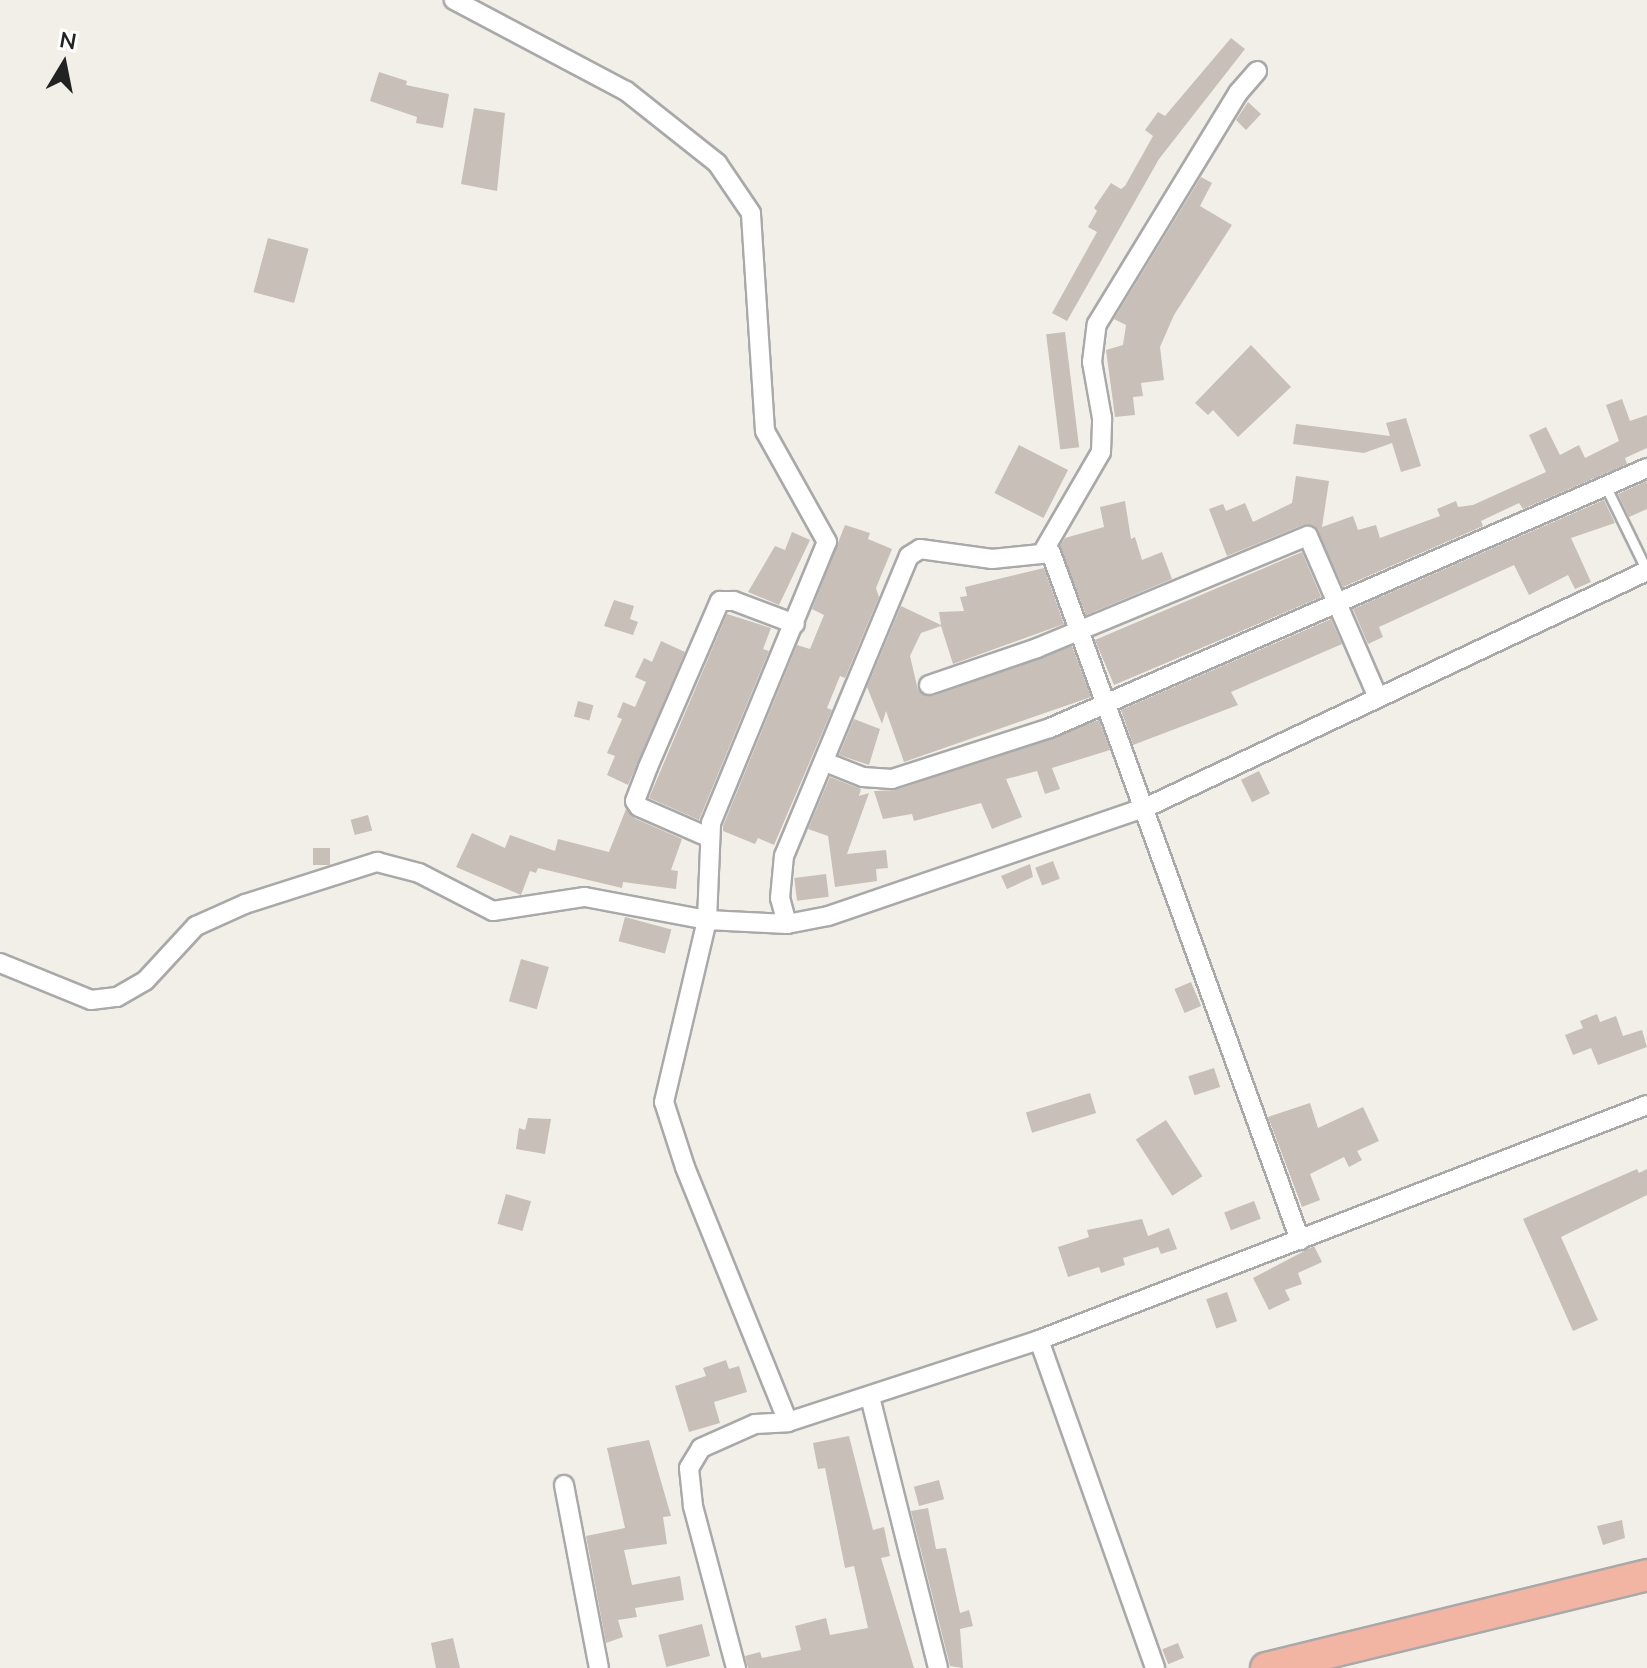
<!DOCTYPE html>
<style>
body{margin:0}
#map{position:relative;width:1647px;height:1668px;overflow:hidden;background:#f2efe9;font-family:Mulish,sans-serif}
div>[style]{position:absolute}
.building>*{inset:0;background:#c7bfb8;transform-origin:0 0}
.roads{filter:drop-shadow(2px 0 #a9a9a9) drop-shadow(-2px 0 #a9a9a9) drop-shadow(0 2px #a9a9a9) drop-shadow(0 -2px #a9a9a9)}
.service>*{height:9px;margin:-4.5px;padding:0 4.5px;transform-origin:4.5px;border-radius:4.5px;background:#fff}
.minor>*{height:18px;margin:-9px;padding:0 9px;transform-origin:9px;border-radius:9px;background:#fff}
.trunk>*{height:30px;margin:-15px;padding:0 15px;transform-origin:15px;border-radius:15px;background:#f2b4a3}
span{translate:-50% -50%;white-space:nowrap;text-align:center;line-height:1.15;-webkit-text-stroke:7px #fff;paint-order:stroke}
.north{position:absolute;left:24px;top:24px;width:80px;height:80px;-webkit-text-stroke:6px #fff;paint-order:stroke;rotate:10deg;font-size:22px;font-weight:700;line-height:32px;text-align:center;color:#222}
.north::after{content:'';display:block;margin:auto;width:28px;height:36px;background:#222;clip-path:polygon(50% 0,100% 100%,50% 72%,0 100%)}
</style>
<div id="map">
<div class="building">
<i style="clip-path:polygon(1231px 38px,1245px 49px,1159px 159px,1067px 321px,1052px 313px,1097px 232px,1088px 227px,1097px 211px,1094px 208px,1111px 183px,1121px 189px,1125px 186px,1153px 136px,1145px 130px,1158px 112px,1165px 116px)"></i>
<i style="clip-path:polygon(379px 72px,407px 81px,406px 85px,449px 94px,443px 128px,416px 123px,417px 117px,370px 101px)"></i>
<i style="clip-path:polygon(1248px 102px,1261px 114px,1246px 130px,1236px 120px)"></i>
<i style="clip-path:polygon(474px 108px,505px 113px,497px 191px,461px 184px)"></i>
<i style="clip-path:polygon(1201px 177px,1212px 183px,1200px 206px,1232px 225px,1174px 315px,1160px 347px,1164px 380px,1141px 383px,1143px 396px,1133px 397px,1135px 415px,1115px 417px,1106px 350px,1123px 345px,1126px 325px,1114px 319px)"></i>
<i style="left:268px;top:238px;width:42px;height:56px;rotate:15deg"></i>
<i style="left:1065px;top:332px;width:116px;height:19px;rotate:83deg"></i>
<i style="clip-path:polygon(1251px 345px,1291px 387px,1238px 437px,1213px 410px,1208px 415px,1195px 403px)"></i>
<i style="clip-path:polygon(1622px 399px,1630px 421px,1647px 415px,1647px 448px,1625px 458px,1627px 464px,1523px 509px,1519px 503px,1481px 521px,1483px 526px,1343px 587px,1315px 526px,1303px 525px,1227px 556px,1209px 509px,1223px 504px,1226px 511px,1245px 503px,1253px 522px,1292px 503px,1296px 476px,1329px 481px,1322px 527px,1353px 516px,1358px 530px,1376px 525px,1380px 538px,1440px 516px,1437px 509px,1456px 501px,1458px 507px,1473px 505px,1546px 472px,1529px 435px,1546px 427px,1560px 455px,1579px 445px,1585px 458px,1619px 441px,1606px 405px)"></i>
<i style="clip-path:polygon(1406px 418px,1421px 466px,1401px 472px,1392px 443px,1364px 453px,1293px 444px,1296px 424px,1390px 436px,1386px 423px)"></i>
<i style="left:1019px;top:445px;width:55px;height:54px;rotate:27deg"></i>
<i style="clip-path:polygon(1647px 481px,1647px 509px,1629px 517px,1618px 494px)"></i>
<i style="clip-path:polygon(1604px 500px,1615px 523px,1571px 538px,1591px 582px,1575px 589px,1568px 575px,1529px 595px,1514px 565px,1379px 627px,1383px 637px,1368px 644px,1353px 609px)"></i>
<i style="clip-path:polygon(1125px 501px,1131px 539px,1135px 537px,1142px 560px,1162px 552px,1172px 579px,1086px 615px,1060px 546px,1065px 538px,1104px 527px,1100px 507px)"></i>
<i style="clip-path:polygon(845px 525px,870px 533px,868px 539px,892px 549px,876px 588px,879px 597px,845px 678px,840px 676px,827px 708px,832px 710px,774px 845px,758px 838px,755px 844px,723px 831px,723px 826px,797px 645px,810px 649px,824px 615px,812px 609px)"></i>
<i style="clip-path:polygon(792px 532px,810px 540px,779px 605px,748px 592px,775px 546px,785px 550px)"></i>
<i style="left:1302px;top:552px;width:49px;height:225px;rotate:67deg"></i>
<i style="clip-path:polygon(1044px 568px,1064px 624px,953px 664px,941px 626px,921px 633px,910px 656px,918px 690px,933px 696px,1072px 646px,1091px 697px,904px 762px,886px 711px,882px 724px,867px 687px,901px 606px,941px 625px,939px 612px,964px 611px,960px 597px,967px 596px,965px 587px)"></i>
<i style="clip-path:polygon(614px 600px,634px 606px,630px 619px,638px 622px,633px 635px,604px 626px)"></i>
<i style="clip-path:polygon(727px 614px,771px 628px,763px 649px,769px 651px,699px 820px,649px 798px)"></i>
<i style="clip-path:polygon(1331px 619px,1342px 644px,1231px 692px,1238px 705px,1133px 745px,1121px 710px)"></i>
<i style="clip-path:polygon(661px 641px,685px 652px,628px 785px,607px 775px,615px 756px,607px 753px,622px 719px,617px 717px,623px 702px,635px 707px,646px 682px,635px 677px,644px 658px,652px 662px)"></i>
<i style="left:578px;top:701px;width:16px;height:16px;rotate:15deg"></i>
<i style="clip-path:polygon(854px 719px,880px 729px,869px 765px,839px 755px)"></i>
<i style="clip-path:polygon(1099px 720px,1110px 750px,1052px 768px,1060px 789px,1045px 794px,1037px 771px,1006px 779px,1022px 817px,992px 829px,981px 803px,914px 821px,912px 814px,883px 819px,874px 791px,896px 790px)"></i>
<i style="left:1259px;top:771px;width:25px;height:20px;rotate:64deg"></i>
<i style="clip-path:polygon(830px 777px,861px 789px,859px 796px,869px 793px,847px 854px,886px 850px,888px 868px,876px 869px,877px 881px,835px 887px,828px 836px,808px 829px)"></i>
<i style="clip-path:polygon(626px 809px,634px 818px,682px 839px,671px 870px,678px 871px,676px 889px,623px 882px,622px 888px,538px 868px,536px 873px,530px 871px,521px 895px,456px 867px,472px 833px,505px 848px,510px 835px,555px 851px,558px 839px,609px 852px)"></i>
<i style="left:368px;top:815px;width:16px;height:18px;rotate:75deg"></i>
<i style="left:313px;top:848px;width:17px;height:17px"></i>
<i style="left:1053px;top:861px;width:19px;height:19px;rotate:69deg"></i>
<i style="clip-path:polygon(1030px 864px,1033px 877px,1007px 889px,1001px 876px)"></i>
<i style="left:826px;top:874px;width:23px;height:32px;rotate:83deg"></i>
<i style="left:625px;top:917px;width:48px;height:25px;rotate:15deg"></i>
<i style="left:521px;top:959px;width:29px;height:44px;rotate:16deg"></i>
<i style="left:1191px;top:982px;width:26px;height:18px;rotate:67deg"></i>
<i style="clip-path:polygon(1597px 1014px,1600px 1022px,1616px 1016px,1623px 1036px,1642px 1030px,1647px 1047px,1598px 1065px,1591px 1048px,1573px 1055px,1565px 1035px,1583px 1028px,1580px 1021px)"></i>
<i style="left:1214px;top:1068px;width:20px;height:27px;rotate:72deg"></i>
<i style="left:1090px;top:1093px;width:21px;height:67px;rotate:73deg"></i>
<i style="clip-path:polygon(1310px 1103px,1318px 1128px,1363px 1107px,1379px 1141px,1357px 1151px,1362px 1160px,1349px 1167px,1344px 1157px,1310px 1174px,1320px 1200px,1302px 1207px,1268px 1117px)"></i>
<i style="clip-path:polygon(528px 1118px,551px 1119px,545px 1154px,516px 1149px,519px 1128px,525px 1130px)"></i>
<i style="left:1166px;top:1120px;width:67px;height:36px;rotate:57deg"></i>
<i style="clip-path:polygon(1637px 1169px,1639px 1173px,1647px 1169px,1647px 1195px,1561px 1237px,1598px 1320px,1573px 1331px,1523px 1219px)"></i>
<i style="left:506px;top:1194px;width:26px;height:31px;rotate:16deg"></i>
<i style="left:1254px;top:1201px;width:19px;height:32px;rotate:69deg"></i>
<i style="clip-path:polygon(1142px 1219px,1148px 1236px,1169px 1228px,1177px 1249px,1161px 1254px,1158px 1247px,1123px 1258px,1125px 1265px,1101px 1273px,1099px 1267px,1068px 1277px,1058px 1247px,1089px 1237px,1087px 1230px)"></i>
<i style="clip-path:polygon(1314px 1246px,1322px 1262px,1298px 1273px,1302px 1284px,1285px 1290px,1290px 1300px,1269px 1310px,1253px 1278px)"></i>
<i style="left:1227px;top:1292px;width:31px;height:22px;rotate:71deg"></i>
<i style="clip-path:polygon(726px 1360px,729px 1369px,739px 1366px,747px 1392px,714px 1402px,720px 1423px,689px 1432px,675px 1386px,706px 1376px,703px 1368px)"></i>
<i style="clip-path:polygon(849px 1436px,873px 1530px,884px 1527px,890px 1556px,881px 1558px,914px 1668px,748px 1668px,745px 1656px,760px 1652px,762px 1658px,801px 1650px,795px 1626px,826px 1618px,830px 1635px,868px 1628px,854px 1566px,845px 1568px,825px 1468px,818px 1469px,813px 1443px)"></i>
<i style="clip-path:polygon(649px 1440px,671px 1516px,663px 1517px,667px 1544px,624px 1550px,632px 1585px,680px 1576px,684px 1600px,635px 1608px,637px 1617px,618px 1620px,623px 1637px,606px 1643px,586px 1536px,625px 1528px,607px 1448px)"></i>
<i style="left:939px;top:1480px;width:20px;height:26px;rotate:75deg"></i>
<i style="clip-path:polygon(928px 1508px,936px 1549px,946px 1548px,960px 1613px,969px 1610px,973px 1626px,960px 1629px,963px 1668px,950px 1666px,911px 1511px)"></i>
<i style="clip-path:polygon(1622px 1520px,1625px 1538px,1603px 1545px,1597px 1526px)"></i>
<i style="left:702px;top:1624px;width:33px;height:45px;rotate:76deg"></i>
<i style="clip-path:polygon(453px 1638px,460px 1668px,436px 1668px,431px 1643px)"></i>
<i style="left:1178px;top:1643px;width:16px;height:17px;rotate:68deg"></i>
</div>
<div class="roads">
<div class="service">
<i style="left:1606px;top:487px;width:93px;rotate:64deg"></i>
</div>
<div class="minor">
<i style="left:1044px;top:550px;width:113px;rotate:-59.8deg"></i>
<i style="left:1101px;top:452px;width:34px;rotate:-88deg"></i>
<i style="left:1102px;top:418px;width:57px;rotate:-100.1deg"></i>
<i style="left:1092px;top:362px;width:38px;rotate:-83deg"></i>
<i style="left:1097px;top:324px;width:271px;rotate:-58.6deg"></i>
<i style="left:1238px;top:93px;width:29px;rotate:-49deg"></i>
<i style="left:929px;top:685px;width:114px;rotate:-18.9deg"></i>
<i style="left:1037px;top:648px;width:293px;rotate:-22.5deg"></i>
<i style="left:1308px;top:536px;width:176px;rotate:66.6deg"></i>
<i style="left:825px;top:762px;width:41px;rotate:21.5deg"></i>
<i style="left:863px;top:777px;width:29px;rotate:4deg"></i>
<i style="left:892px;top:779px;width:166px;rotate:-17.9deg"></i>
<i style="left:1050px;top:728px;width:651px;rotate:-23.53deg"></i>
<i style="left:708px;top:837px;width:75px;rotate:-156.5deg"></i>
<i style="left:639px;top:807px;width:7px;rotate:-124deg"></i>
<i style="left:635px;top:801px;width:36px;rotate:-69deg"></i>
<i style="left:648px;top:767px;width:181px;rotate:-66.6deg"></i>
<i style="left:720px;top:601px;width:14px"></i>
<i style="left:734px;top:601px;width:65px;rotate:20.7deg"></i>
<i style="left:787px;top:924px;width:27px;rotate:-105deg"></i>
<i style="left:780px;top:898px;width:42px;rotate:-84.6deg"></i>
<i style="left:784px;top:856px;width:325px;rotate:-67.4deg"></i>
<i style="left:909px;top:556px;width:13px;rotate:-32deg"></i>
<i style="left:920px;top:549px;width:73px;rotate:7.9deg"></i>
<i style="left:992px;top:559px;width:59px;rotate:-5.8deg"></i>
<i style="left:1051px;top:553px;width:731px;rotate:70.08deg"></i>
<i style="left:0;top:963px;width:98px;rotate:22.1deg"></i>
<i style="left:91px;top:1000px;width:26px;rotate:-7deg"></i>
<i style="left:117px;top:997px;width:32px;rotate:-30deg"></i>
<i style="left:145px;top:981px;width:75px;rotate:-47.2deg"></i>
<i style="left:196px;top:926px;width:54px;rotate:-24.2deg"></i>
<i style="left:245px;top:904px;width:139px;rotate:-17.7deg"></i>
<i style="left:377px;top:862px;width:43px;rotate:14.7deg"></i>
<i style="left:419px;top:873px;width:83px;rotate:27.2deg"></i>
<i style="left:493px;top:911px;width:93px;rotate:-8.7deg"></i>
<i style="left:585px;top:897px;width:124px;rotate:10.7deg"></i>
<i style="left:707px;top:920px;width:97px;rotate:-87.6deg"></i>
<i style="left:711px;top:823px;width:304px;rotate:-67.6deg"></i>
<i style="left:827px;top:542px;width:127px;rotate:-119.2deg"></i>
<i style="left:765px;top:431px;width:218px;rotate:-93.7deg"></i>
<i style="left:751px;top:213px;width:60px;rotate:-124.2deg"></i>
<i style="left:717px;top:163px;width:116px;rotate:-141.6deg"></i>
<i style="left:626px;top:91px;width:195px;rotate:-152.1deg"></i>
<i style="left:1039px;top:1340px;width:348px;rotate:70.5deg"></i>
<i style="left:870px;top:1397px;width:279px;rotate:75.9deg"></i>
<i style="left:788px;top:1422px;width:264px;rotate:-18.1deg"></i>
<i style="left:1039px;top:1340px;width:652px;rotate:-21.13deg"></i>
<i style="left:564px;top:1485px;width:186px;rotate:79.2deg"></i>
<i style="left:736px;top:1668px;width:168px;rotate:-104.9deg"></i>
<i style="left:693px;top:1506px;width:38px;rotate:-96deg"></i>
<i style="left:689px;top:1468px;width:23px;rotate:-59deg"></i>
<i style="left:701px;top:1448px;width:59px;rotate:-24deg"></i>
<i style="left:755px;top:1424px;width:33px;rotate:-3deg"></i>
<i style="left:788px;top:1422px;width:275px;rotate:-112deg"></i>
<i style="left:685px;top:1167px;width:68px;rotate:-107.9deg"></i>
<i style="left:664px;top:1102px;width:187px;rotate:-76.7deg"></i>
<i style="left:707px;top:920px;width:80px;rotate:2.9deg"></i>
<i style="left:787px;top:924px;width:42px;rotate:-11deg"></i>
<i style="left:828px;top:916px;width:337px;rotate:-18.9deg"></i>
<i style="left:1147px;top:807px;width:553px;rotate:-25.27deg"></i>
</div>
<div class="trunk">
<i style="left:1266px;top:1668px;width:392px;rotate:-13.7deg"></i>
</div>
</div>
<div class="north">N</div>
</div>
